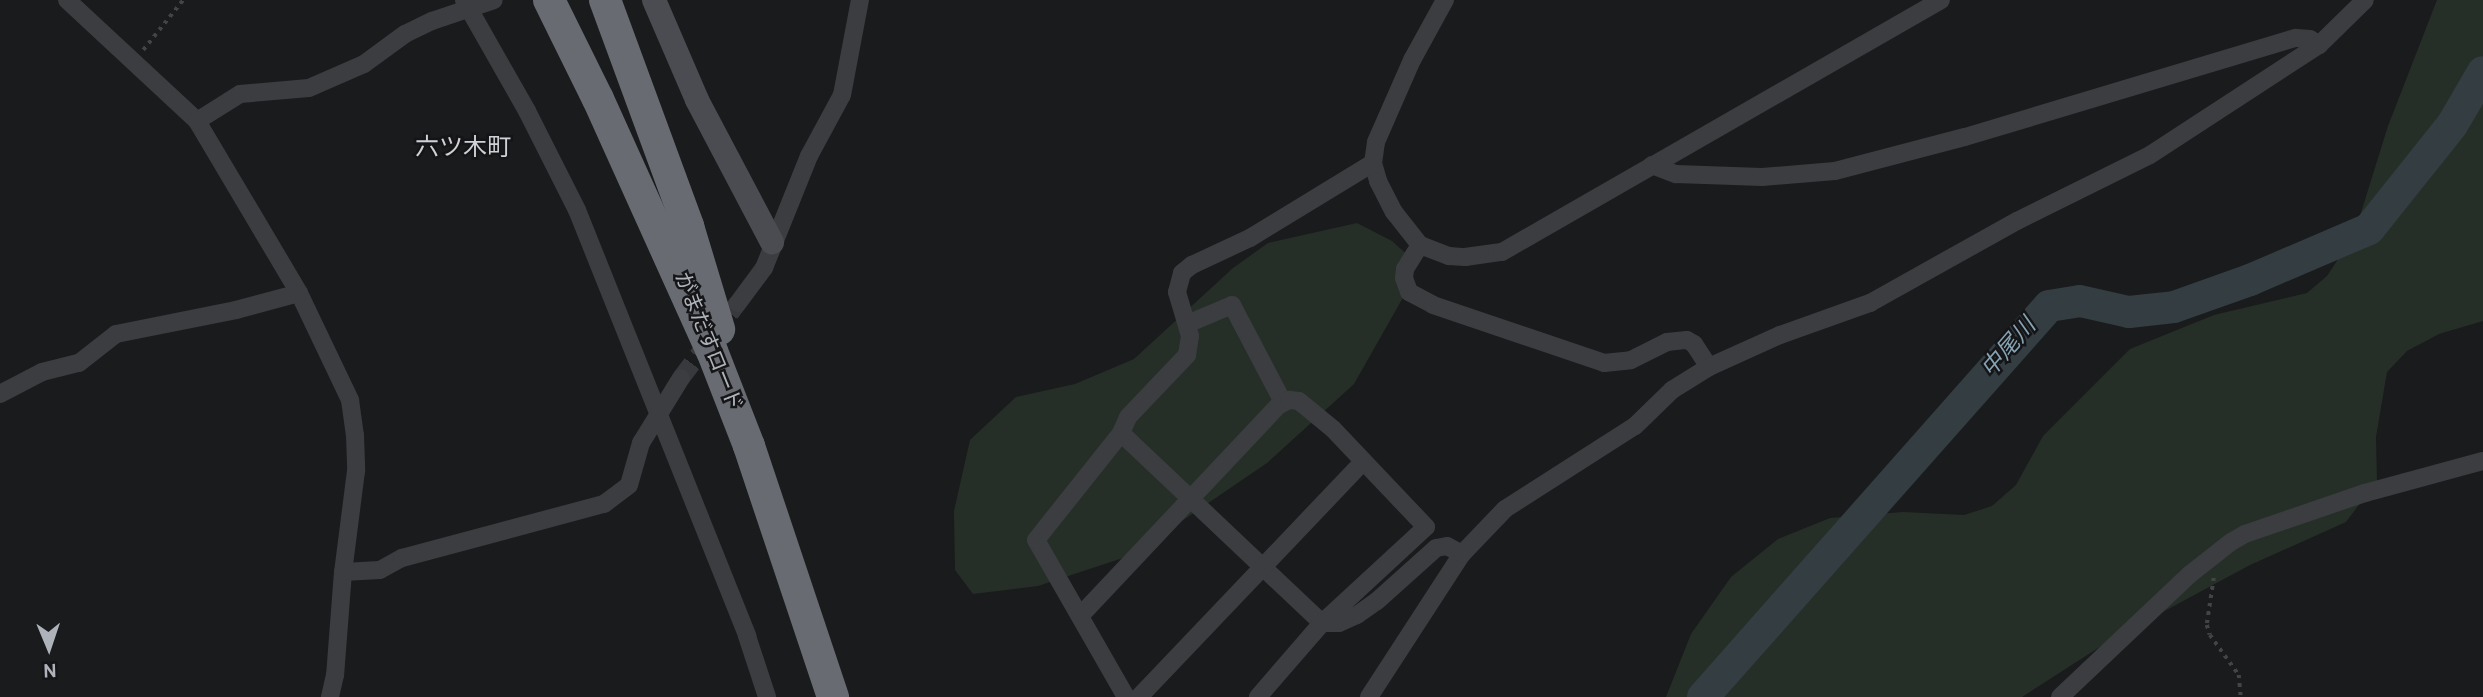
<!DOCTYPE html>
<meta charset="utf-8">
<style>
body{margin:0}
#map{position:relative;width:2483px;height:697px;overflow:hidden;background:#1a1b1c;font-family:Overpass,"Noto Sans JP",sans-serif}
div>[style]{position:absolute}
.green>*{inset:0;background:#262f27}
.river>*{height:32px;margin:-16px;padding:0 16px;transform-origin:16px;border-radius:16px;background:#333d42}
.street-tunnel>*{height:18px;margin-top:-9px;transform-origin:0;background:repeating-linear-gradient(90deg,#38393c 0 18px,transparent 0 27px)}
.path>*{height:3.5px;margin-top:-1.75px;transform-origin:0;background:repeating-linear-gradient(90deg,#424448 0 3.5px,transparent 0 8.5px)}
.street>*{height:18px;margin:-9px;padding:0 9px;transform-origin:9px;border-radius:9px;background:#3b3d41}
.secondary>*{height:24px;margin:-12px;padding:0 12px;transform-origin:12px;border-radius:12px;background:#4a4c51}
.highway>*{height:32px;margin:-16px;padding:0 16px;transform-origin:16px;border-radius:16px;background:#686c72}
span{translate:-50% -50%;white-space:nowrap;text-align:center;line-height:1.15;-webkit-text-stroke:5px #151517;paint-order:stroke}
.street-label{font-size:21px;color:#aeb3bb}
.water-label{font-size:23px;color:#87a4b4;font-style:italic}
.quarter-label{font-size:24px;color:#ced2d7}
.north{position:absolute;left:14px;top:613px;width:70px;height:70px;-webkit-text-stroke:5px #151517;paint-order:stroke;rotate:178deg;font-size:19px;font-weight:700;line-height:28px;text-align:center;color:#aeb3bb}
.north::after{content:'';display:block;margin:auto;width:24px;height:32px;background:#aeb3bb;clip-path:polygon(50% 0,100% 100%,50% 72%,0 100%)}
</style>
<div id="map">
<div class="green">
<i style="clip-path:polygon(2437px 0,2483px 0,2483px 321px,2439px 334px,2407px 351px,2387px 372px,2376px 437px,2377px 481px,2346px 522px,2250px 565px,2109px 641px,2022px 697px,1666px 697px,1691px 634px,1731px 577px,1778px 539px,1830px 518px,1903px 512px,1964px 515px,1992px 506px,2016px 485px,2043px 436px,2130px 349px,2214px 315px,2307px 293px,2327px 276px,2354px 235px,2388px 126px)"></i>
<i style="clip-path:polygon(1357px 223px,1392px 241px,1411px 258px,1405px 294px,1354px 384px,1267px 463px,1132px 555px,1038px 586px,973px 594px,955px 570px,954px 511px,970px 440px,1016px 397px,1075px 384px,1134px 359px,1233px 268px,1268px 243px)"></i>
</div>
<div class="river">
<i style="left:1703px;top:697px;width:522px;rotate:-48.49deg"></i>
<i style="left:2049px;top:306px;width:31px;rotate:-9deg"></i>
<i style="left:2080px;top:301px;width:50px;rotate:12.7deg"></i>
<i style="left:2129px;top:312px;width:45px;rotate:-6.3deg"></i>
<i style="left:2174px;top:307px;width:81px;rotate:-19.6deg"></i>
<i style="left:2250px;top:280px;width:129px;rotate:-23.2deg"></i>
<i style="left:2369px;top:229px;width:133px;rotate:-51.4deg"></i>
<i style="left:2452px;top:125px;width:61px;rotate:-59.7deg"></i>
</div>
<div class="street-tunnel">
<i style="left:681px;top:378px;width:94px;rotate:-52.8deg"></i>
</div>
<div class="path">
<i style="left:143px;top:50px;width:64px;rotate:-51.3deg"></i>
<i style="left:2214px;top:578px;width:48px;rotate:98.5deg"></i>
<i style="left:2207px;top:625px;width:10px;rotate:73deg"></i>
<i style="left:2210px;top:635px;width:49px;rotate:54.1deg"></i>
<i style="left:2239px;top:675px;width:22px;rotate:85deg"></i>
</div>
<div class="street">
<i style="left:67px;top:0;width:178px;rotate:42.9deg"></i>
<i style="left:197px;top:121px;width:200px;rotate:59.3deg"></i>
<i style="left:299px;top:293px;width:119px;rotate:64.5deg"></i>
<i style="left:350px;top:400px;width:35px;rotate:82deg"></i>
<i style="left:355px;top:435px;width:36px;rotate:88deg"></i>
<i style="left:356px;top:471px;width:102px;rotate:97.3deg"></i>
<i style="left:343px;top:572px;width:103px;rotate:94.4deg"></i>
<i style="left:335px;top:675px;width:23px;rotate:103deg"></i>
<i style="left:464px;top:0;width:128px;rotate:60.4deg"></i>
<i style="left:527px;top:111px;width:111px;rotate:63.2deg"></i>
<i style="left:577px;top:210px;width:459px;rotate:68.2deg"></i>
<i style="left:747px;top:636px;width:64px;rotate:71.8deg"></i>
<i style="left:1445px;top:0;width:68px;rotate:118.8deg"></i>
<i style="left:1412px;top:60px;width:90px;rotate:113.7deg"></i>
<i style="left:1376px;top:142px;width:21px;rotate:98deg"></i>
<i style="left:1373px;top:163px;width:19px;rotate:74deg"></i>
<i style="left:1378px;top:181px;width:35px;rotate:63deg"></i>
<i style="left:1394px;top:212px;width:42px;rotate:51.8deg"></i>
<i style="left:1420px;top:245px;width:31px;rotate:21deg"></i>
<i style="left:1449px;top:256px;width:16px;rotate:4deg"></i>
<i style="left:1465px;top:257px;width:37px;rotate:-8deg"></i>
<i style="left:1502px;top:252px;width:506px;rotate:-29.86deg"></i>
<i style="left:197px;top:121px;width:51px;rotate:-32.1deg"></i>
<i style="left:240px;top:94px;width:69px;rotate:-5deg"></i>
<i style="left:309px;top:88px;width:60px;rotate:-23.6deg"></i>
<i style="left:364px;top:64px;width:51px;rotate:-36.2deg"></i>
<i style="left:405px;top:34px;width:30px;rotate:-26deg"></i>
<i style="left:432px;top:21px;width:65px;rotate:-18.7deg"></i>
<i style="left:1652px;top:165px;width:26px;rotate:21deg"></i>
<i style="left:1676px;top:174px;width:86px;rotate:2deg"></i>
<i style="left:1762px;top:177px;width:73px;rotate:-4.7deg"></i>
<i style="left:1835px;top:171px;width:134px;rotate:-14.7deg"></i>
<i style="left:1965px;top:137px;width:345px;rotate:-16.7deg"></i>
<i style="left:2296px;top:38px;width:14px;rotate:4deg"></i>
<i style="left:2310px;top:39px;width:11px;rotate:34deg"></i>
<i style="left:1420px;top:245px;width:28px;rotate:122deg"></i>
<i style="left:1405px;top:269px;width:9px;rotate:96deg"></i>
<i style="left:1404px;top:278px;width:15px;rotate:70deg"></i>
<i style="left:1409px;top:292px;width:27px;rotate:28deg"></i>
<i style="left:1433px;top:305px;width:181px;rotate:18.7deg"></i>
<i style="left:1604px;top:363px;width:27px;rotate:-6deg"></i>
<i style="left:1631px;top:360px;width:40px;rotate:-26.6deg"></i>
<i style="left:1667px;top:342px;width:20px;rotate:-6deg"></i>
<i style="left:1687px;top:340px;width:8px;rotate:30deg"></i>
<i style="left:1694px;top:344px;width:27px;rotate:57deg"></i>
<i style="left:738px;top:303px;width:44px;rotate:-53.4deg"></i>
<i style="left:764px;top:268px;width:121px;rotate:-68.1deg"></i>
<i style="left:809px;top:156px;width:69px;rotate:-61.6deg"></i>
<i style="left:842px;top:95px;width:97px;rotate:-79.3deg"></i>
<i style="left:1187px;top:324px;width:49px;rotate:-22.9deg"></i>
<i style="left:1232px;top:305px;width:110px;rotate:62.3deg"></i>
<i style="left:0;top:394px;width:47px;rotate:-27.6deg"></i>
<i style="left:42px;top:372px;width:38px;rotate:-14deg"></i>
<i style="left:79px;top:363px;width:47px;rotate:-38.1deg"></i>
<i style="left:116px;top:334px;width:122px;rotate:-11.3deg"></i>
<i style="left:236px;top:310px;width:65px;rotate:-15.1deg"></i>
<i style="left:1121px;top:433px;width:277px;rotate:43.4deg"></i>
<i style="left:1322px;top:623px;width:17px"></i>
<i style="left:1339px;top:623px;width:20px;rotate:-24deg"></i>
<i style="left:1357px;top:615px;width:24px;rotate:-35deg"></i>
<i style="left:1377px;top:601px;width:79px;rotate:-41.9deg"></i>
<i style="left:1436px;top:548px;width:11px;rotate:-10deg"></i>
<i style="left:1447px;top:546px;width:17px;rotate:28deg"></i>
<i style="left:343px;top:572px;width:37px;rotate:-3deg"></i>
<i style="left:380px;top:570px;width:25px;rotate:-29deg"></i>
<i style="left:402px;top:558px;width:209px;rotate:-15deg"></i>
<i style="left:604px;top:504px;width:31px;rotate:-37deg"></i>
<i style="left:629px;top:485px;width:44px;rotate:-74.1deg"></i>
<i style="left:641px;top:443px;width:76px;rotate:-58.4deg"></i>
<i style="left:1080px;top:616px;width:289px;rotate:-46.7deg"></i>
<i style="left:1278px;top:406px;width:13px;rotate:-29deg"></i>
<i style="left:1289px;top:400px;width:10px;rotate:6deg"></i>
<i style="left:1299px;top:401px;width:44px;rotate:39.5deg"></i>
<i style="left:1333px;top:429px;width:135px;rotate:46.5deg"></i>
<i style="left:1426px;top:527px;width:142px;rotate:137.3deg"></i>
<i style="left:1322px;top:623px;width:98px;rotate:130.9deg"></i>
<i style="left:1126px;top:697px;width:181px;rotate:-119.8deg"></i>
<i style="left:1036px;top:540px;width:137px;rotate:-51.5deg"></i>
<i style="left:1121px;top:433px;width:17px;rotate:-66deg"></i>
<i style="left:1128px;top:417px;width:86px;rotate:-46.4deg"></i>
<i style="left:1187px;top:355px;width:19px;rotate:-81deg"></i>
<i style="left:1190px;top:336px;width:46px;rotate:-106.5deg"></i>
<i style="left:1177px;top:292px;width:20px;rotate:-75deg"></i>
<i style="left:1182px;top:273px;width:13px;rotate:-39deg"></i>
<i style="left:1192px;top:265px;width:64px;rotate:-25deg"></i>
<i style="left:1250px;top:238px;width:144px;rotate:-31.4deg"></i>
<i style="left:1139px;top:697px;width:325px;rotate:-46.4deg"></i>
<i style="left:1369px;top:697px;width:171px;rotate:-57deg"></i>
<i style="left:1462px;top:554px;width:62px;rotate:-46.3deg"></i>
<i style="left:1505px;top:509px;width:154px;rotate:-32.6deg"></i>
<i style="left:1635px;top:426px;width:52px;rotate:-44.2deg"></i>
<i style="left:1672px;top:390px;width:44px;rotate:-31.9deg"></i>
<i style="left:1709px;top:367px;width:78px;rotate:-24.3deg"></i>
<i style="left:1780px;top:335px;width:96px;rotate:-19.6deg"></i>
<i style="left:1870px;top:303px;width:168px;rotate:-29.2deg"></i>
<i style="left:2017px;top:221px;width:148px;rotate:-26.4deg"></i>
<i style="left:2150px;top:155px;width:202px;rotate:-33.1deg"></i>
<i style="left:2319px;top:45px;width:64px;rotate:-44.4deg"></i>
<i style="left:2060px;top:697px;width:178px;rotate:-43.4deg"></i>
<i style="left:2189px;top:575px;width:53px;rotate:-38.2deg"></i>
<i style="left:2231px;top:542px;width:16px;rotate:-30deg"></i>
<i style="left:2245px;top:534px;width:127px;rotate:-18.9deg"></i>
<i style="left:2365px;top:493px;width:122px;rotate:-15.2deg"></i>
</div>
<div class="secondary">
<i style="left:654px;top:0;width:109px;rotate:66.7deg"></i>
<i style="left:697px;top:100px;width:161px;rotate:62.2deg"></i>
</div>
<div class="highway">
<i style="left:549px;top:0;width:110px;rotate:63.7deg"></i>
<i style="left:598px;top:99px;width:277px;rotate:65.7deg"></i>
<i style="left:712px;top:351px;width:102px;rotate:68.7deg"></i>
<i style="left:749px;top:446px;width:265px;rotate:71.5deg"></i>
<i style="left:605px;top:0;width:241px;rotate:69.8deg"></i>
<i style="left:688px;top:226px;width:108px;rotate:73.2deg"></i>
</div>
<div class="street-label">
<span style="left:707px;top:342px;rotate:68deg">がまだすロード</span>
</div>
<div class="water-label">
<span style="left:2010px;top:349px;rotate:-49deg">中尾川</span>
</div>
<div class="quarter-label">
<span style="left:463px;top:150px">六ツ木町</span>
</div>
<div class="north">N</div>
</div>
